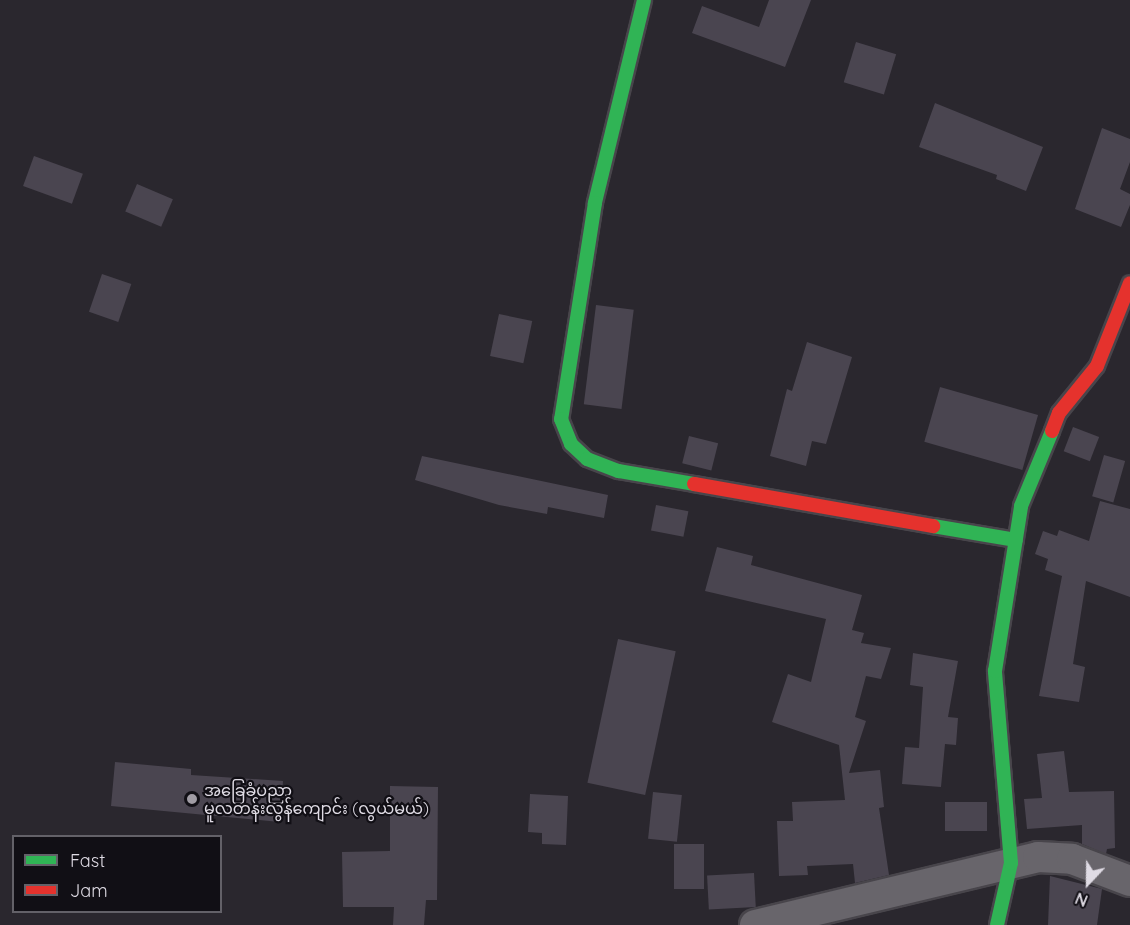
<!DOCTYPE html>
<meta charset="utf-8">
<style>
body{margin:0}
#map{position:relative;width:1130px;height:925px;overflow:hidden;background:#2a272e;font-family:Quicksand,"Noto Sans Myanmar",sans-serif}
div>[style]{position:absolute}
.building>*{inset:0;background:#4a4550;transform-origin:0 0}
.roads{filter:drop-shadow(2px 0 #48454b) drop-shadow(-2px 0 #48454b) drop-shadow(0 2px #48454b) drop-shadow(0 -2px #48454b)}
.street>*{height:30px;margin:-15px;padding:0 15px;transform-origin:15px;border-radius:15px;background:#68656b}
.fast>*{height:14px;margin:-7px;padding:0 7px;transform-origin:7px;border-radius:7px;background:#30b455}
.jam>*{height:14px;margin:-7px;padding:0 7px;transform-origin:7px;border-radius:7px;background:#e5322d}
.dots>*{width:16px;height:16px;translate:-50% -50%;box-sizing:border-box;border:3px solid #110f15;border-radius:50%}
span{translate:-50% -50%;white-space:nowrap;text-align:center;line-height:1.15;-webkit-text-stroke:4.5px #110f15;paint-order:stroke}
.poi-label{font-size:16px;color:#dfdbe4}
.left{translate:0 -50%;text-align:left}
.legend{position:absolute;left:12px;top:835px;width:210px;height:78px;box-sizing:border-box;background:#110f15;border:2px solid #636168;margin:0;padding:8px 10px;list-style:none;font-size:18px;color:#dfdbe4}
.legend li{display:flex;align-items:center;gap:12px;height:30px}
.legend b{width:30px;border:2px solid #636168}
.north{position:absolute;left:1058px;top:853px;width:60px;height:60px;-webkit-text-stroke:4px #110f15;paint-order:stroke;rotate:202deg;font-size:16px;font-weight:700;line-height:24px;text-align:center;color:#dfdbe4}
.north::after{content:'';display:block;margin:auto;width:21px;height:27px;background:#dfdbe4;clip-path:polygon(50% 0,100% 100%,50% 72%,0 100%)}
</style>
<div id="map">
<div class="building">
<i style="clip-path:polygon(769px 0,811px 0,785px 67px,692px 33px,702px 6px,759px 27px)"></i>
<i style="left:856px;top:42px;width:42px;height:42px;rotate:17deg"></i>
<i style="clip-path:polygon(935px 103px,1043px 147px,1026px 191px,996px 179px,997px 175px,919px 147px)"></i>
<i style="clip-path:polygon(1102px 128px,1130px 139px,1130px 162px,1120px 189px,1130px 194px,1130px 205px,1121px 227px,1075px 209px)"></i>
<i style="left:34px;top:156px;width:52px;height:32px;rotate:20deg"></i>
<i style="left:137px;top:184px;width:39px;height:30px;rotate:23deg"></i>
<i style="left:102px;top:274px;width:31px;height:40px;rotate:19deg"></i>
<i style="left:596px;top:305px;width:38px;height:100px;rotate:7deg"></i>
<i style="left:499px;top:314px;width:34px;height:43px;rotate:12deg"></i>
<i style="clip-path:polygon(807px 342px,852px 357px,826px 444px,812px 441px,806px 466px,770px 456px,787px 389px,792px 391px)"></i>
<i style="left:940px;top:387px;width:102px;height:57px;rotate:16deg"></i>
<i style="left:1073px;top:427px;width:28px;height:26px;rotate:21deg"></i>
<i style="left:689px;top:436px;width:30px;height:28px;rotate:14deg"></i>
<i style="left:1104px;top:455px;width:22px;height:43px;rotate:16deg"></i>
<i style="clip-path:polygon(422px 456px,608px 495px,604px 518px,548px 507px,547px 514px,499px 505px,415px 480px)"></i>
<i style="clip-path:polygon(1100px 501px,1130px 509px,1130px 597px,1086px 581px,1073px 664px,1085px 667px,1079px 702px,1039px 696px,1062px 576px,1045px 570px,1048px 559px,1035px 554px,1043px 531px,1057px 536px,1059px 530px,1089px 541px)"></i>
<i style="left:656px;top:505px;width:33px;height:26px;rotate:11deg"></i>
<i style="clip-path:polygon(717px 547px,753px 556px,751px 565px,862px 595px,852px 630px,864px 633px,861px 643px,891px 648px,881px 679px,866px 676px,855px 717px,866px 721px,849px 773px,880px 770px,884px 807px,879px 808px,889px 875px,855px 883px,853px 864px,807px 866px,808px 875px,779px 876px,777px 821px,793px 821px,792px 802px,845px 800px,839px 745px,772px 722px,788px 674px,811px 682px,826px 619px,705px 591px)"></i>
<i style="left:618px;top:639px;width:59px;height:147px;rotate:12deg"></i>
<i style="clip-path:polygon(913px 653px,958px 661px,948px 717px,958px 718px,956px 745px,945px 744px,941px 787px,902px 784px,905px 747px,919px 748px,923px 687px,910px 685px)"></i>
<i style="clip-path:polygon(1064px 751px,1069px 792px,1114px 791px,1115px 848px,1107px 849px,1106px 854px,1082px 844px,1082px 825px,1027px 829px,1024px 799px,1042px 798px,1037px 754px)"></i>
<i style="clip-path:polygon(115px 762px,191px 769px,191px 775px,283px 781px,280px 822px,111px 806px)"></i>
<i style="clip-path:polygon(390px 786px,438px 787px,437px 900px,426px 900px,424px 925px,393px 925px,394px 907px,343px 907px,342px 852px,390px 851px)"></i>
<i style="left:653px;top:792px;width:29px;height:47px;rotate:6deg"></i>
<i style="clip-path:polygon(530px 794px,568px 796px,566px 845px,542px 844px,542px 833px,528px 832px)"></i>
<i style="left:945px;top:802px;width:42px;height:29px"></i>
<i style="left:674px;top:844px;width:30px;height:45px"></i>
<i style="left:754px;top:873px;width:34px;height:47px;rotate:87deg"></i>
<i style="clip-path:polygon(1050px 876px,1102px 889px,1097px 925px,1048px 925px)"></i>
</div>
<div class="roads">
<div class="street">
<i style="left:755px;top:925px;width:291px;rotate:-13.5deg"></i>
<i style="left:1038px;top:857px;width:34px;rotate:3deg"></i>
<i style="left:1072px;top:859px;width:62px;rotate:20.8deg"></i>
</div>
<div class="fast">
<i style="left:644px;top:0;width:209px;rotate:103.6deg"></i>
<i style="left:595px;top:203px;width:219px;rotate:98.9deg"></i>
<i style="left:561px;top:419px;width:27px;rotate:68deg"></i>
<i style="left:571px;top:444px;width:22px;rotate:43deg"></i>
<i style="left:587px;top:459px;width:34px;rotate:21deg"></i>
<i style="left:619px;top:471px;width:76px;rotate:9.8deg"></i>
<i style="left:933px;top:526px;width:84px;rotate:9.6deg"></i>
<i style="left:997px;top:925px;width:64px;rotate:-77.3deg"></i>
<i style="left:1011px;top:863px;width:193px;rotate:-94.8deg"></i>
<i style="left:995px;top:671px;width:167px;rotate:-81deg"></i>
<i style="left:1021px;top:506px;width:81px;rotate:-67.5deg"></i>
</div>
<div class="jam">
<i style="left:1052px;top:431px;width:19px;rotate:-69deg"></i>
<i style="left:1059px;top:413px;width:60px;rotate:-51deg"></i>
<i style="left:1097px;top:366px;width:89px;rotate:-68.3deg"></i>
<i style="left:694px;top:484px;width:243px;rotate:10deg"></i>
</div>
</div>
<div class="dots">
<i style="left:192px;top:799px;background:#a09ca4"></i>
</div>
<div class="poi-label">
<span class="left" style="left:204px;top:799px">အခြေခံပညာ<br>မူလတန်းလွန်ကျောင်း (လွယ်မယ်)</span>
</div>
<ul class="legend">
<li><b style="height:8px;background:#30b455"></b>Fast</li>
<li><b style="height:8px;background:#e5322d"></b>Jam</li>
</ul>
<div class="north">N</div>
</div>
